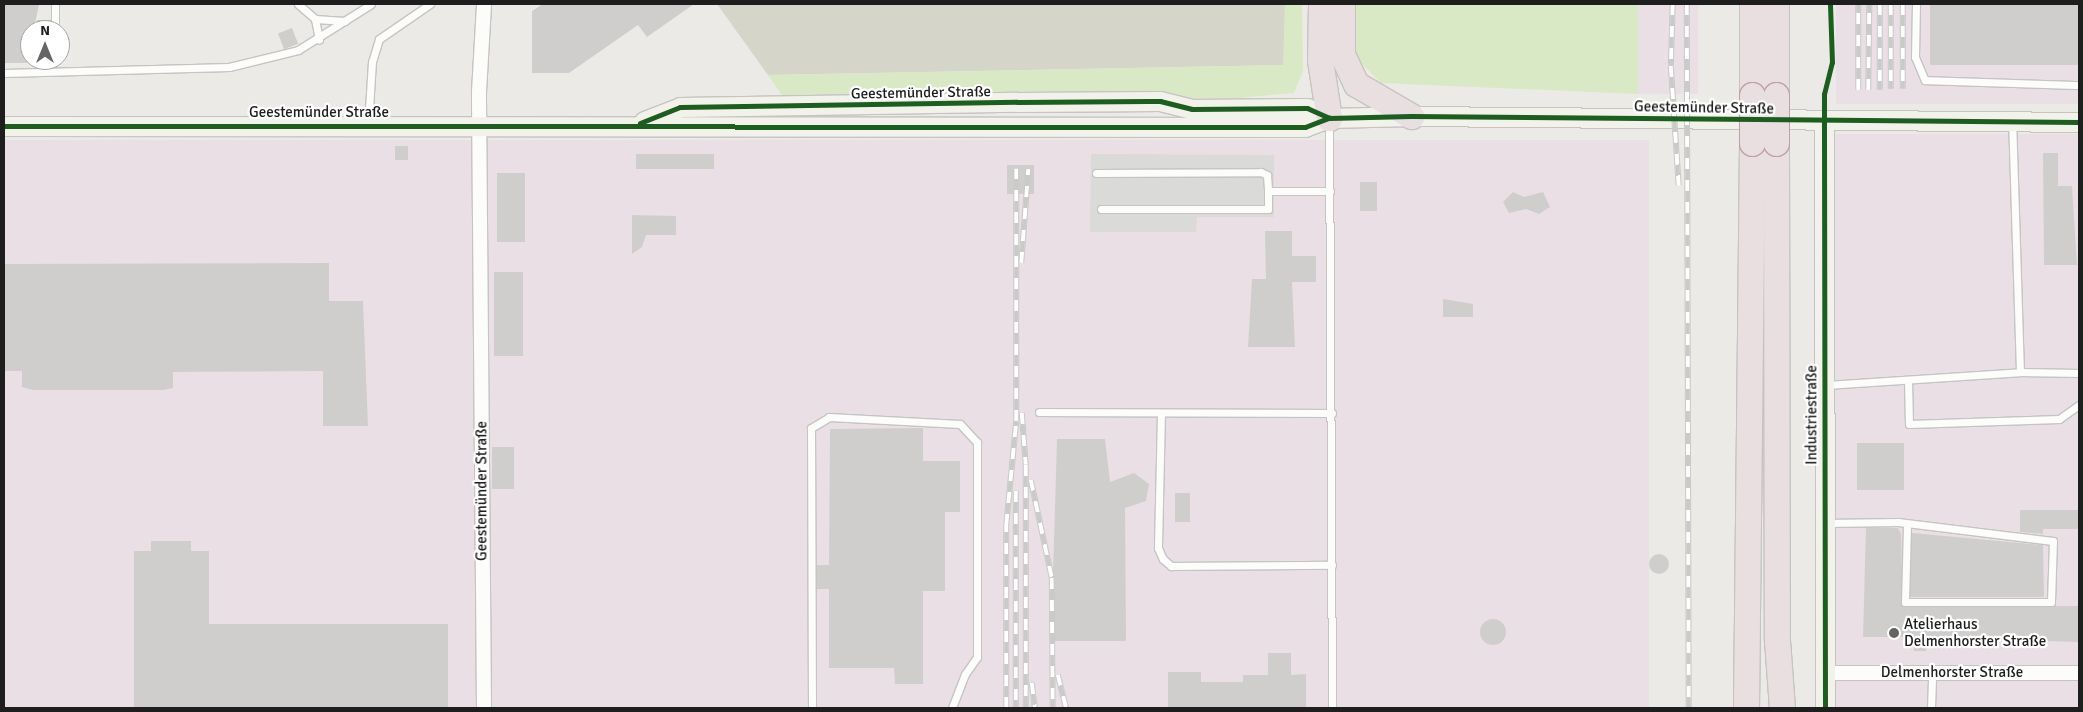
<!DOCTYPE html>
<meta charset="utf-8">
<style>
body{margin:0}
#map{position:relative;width:2083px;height:712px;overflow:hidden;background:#eceae7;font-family:Signika,sans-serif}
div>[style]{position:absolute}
.industrial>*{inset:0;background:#eadfe5;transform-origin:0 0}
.religious>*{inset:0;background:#dadad8}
.construction>*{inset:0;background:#d5d5c9}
.grass>*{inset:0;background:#d9e9c5}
.building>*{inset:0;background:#d0cecc;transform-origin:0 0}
.round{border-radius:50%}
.roads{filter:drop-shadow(1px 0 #c5c4c3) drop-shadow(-1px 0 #c5c4c3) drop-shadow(0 1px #c5c4c3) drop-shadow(0 -1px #c5c4c3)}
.lane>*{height:7px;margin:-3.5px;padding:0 3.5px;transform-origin:3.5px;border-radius:3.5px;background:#fcfcfb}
.street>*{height:14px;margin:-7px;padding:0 7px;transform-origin:7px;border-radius:7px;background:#fcfcfb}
.secondary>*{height:19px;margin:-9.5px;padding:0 9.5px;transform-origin:9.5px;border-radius:9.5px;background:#f3f2ea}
.highway>*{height:25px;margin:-12.5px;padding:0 12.5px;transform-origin:12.5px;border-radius:12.5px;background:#e9dfe0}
.rail>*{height:5.5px;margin-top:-2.75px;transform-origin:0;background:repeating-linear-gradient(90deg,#fff 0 11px,#cacac9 0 22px);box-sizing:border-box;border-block:1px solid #cacac9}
.bridges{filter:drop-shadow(1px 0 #c19ea9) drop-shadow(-1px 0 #c19ea9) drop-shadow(0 1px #c19ea9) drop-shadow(0 -1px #c19ea9)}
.highway-bridge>*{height:25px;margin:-12.5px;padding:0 12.5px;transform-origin:12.5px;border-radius:12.5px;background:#e9dfe0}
.cycleway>*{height:5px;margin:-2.5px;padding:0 2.5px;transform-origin:2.5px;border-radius:2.5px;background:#1b5e20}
.dots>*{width:14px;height:14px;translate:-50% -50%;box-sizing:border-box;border:2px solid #fff;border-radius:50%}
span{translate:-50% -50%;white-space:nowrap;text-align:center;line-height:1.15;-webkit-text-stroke:4.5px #fff;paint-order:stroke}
.street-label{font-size:15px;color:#1e1e1e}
.poi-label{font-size:15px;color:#1e1e1e}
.left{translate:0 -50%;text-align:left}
.frame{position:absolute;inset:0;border:5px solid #1e1e1e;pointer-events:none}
.north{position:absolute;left:20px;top:20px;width:50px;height:50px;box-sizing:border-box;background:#fff;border:1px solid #a5a5a5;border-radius:50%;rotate:0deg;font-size:14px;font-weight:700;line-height:20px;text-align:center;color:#1e1e1e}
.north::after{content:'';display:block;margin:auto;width:18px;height:22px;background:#666564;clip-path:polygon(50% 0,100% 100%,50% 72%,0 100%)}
</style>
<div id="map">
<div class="industrial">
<i style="left:1638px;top:4px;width:60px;height:90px"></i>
<i style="left:1836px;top:4px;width:243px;height:100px"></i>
<i style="left:1835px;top:134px;width:244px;height:574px"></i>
<i style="left:4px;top:140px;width:1645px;height:568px"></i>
</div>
<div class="religious">
<i style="clip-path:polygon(1091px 154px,1274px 155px,1274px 217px,1197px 217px,1196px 232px,1090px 232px)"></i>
</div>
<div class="construction">
<i style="clip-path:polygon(717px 4px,1285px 4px,1284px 65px,768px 75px)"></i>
</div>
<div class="grass">
<i style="clip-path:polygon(1285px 4px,1302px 4px,1303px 71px,1294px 93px,1201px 101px,784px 98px,768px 75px,1283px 65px)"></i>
<i style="clip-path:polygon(1356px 4px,1638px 4px,1638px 94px,1381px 83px,1356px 58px)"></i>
</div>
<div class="building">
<i style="clip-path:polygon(4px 4px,39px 4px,35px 24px,40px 30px,30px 30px,30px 63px,4px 63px)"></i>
<i style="clip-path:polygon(543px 4px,694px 4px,647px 37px,638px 25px,569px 73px,532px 73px,532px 11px)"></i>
<i style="left:1930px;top:4px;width:149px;height:61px"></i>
<i style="left:292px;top:28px;width:17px;height:15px;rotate:69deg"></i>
<i style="left:395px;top:146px;width:13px;height:14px"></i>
<i style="clip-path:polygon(2043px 153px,2058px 153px,2058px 186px,2072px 186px,2077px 265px,2044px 265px)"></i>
<i style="left:636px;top:154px;width:78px;height:15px"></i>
<i style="left:1007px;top:165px;width:27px;height:29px"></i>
<i style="left:497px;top:173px;width:28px;height:69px"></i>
<i style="left:1360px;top:182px;width:17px;height:29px"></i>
<i style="clip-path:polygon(1513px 192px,1524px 197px,1543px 192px,1550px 207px,1539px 214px,1526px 209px,1509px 213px,1503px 202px)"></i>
<i style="clip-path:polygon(632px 215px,676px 216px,676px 235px,646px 235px,642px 247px,632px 254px)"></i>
<i style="clip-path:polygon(1265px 231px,1292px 231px,1292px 256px,1316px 256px,1316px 282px,1292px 282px,1295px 347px,1248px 347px,1252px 279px,1266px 279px)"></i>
<i style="clip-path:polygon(329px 263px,329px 301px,363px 301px,368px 426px,323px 426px,323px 371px,173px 372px,173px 388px,163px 390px,33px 390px,22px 387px,22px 371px,4px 371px,4px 264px)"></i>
<i style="left:494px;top:272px;width:29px;height:84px"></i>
<i style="clip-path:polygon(1443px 299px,1473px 304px,1473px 317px,1443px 317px)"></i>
<i style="clip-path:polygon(923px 428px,923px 461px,960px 461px,960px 512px,945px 512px,945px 591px,923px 591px,923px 684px,895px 684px,894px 668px,829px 668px,829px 589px,817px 589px,817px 565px,829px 565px,830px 429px)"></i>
<i style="clip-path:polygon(1057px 439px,1105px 439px,1110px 482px,1134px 473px,1149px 484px,1146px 501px,1125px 508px,1126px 641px,1051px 641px)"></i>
<i style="left:1857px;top:443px;width:47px;height:47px"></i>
<i style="left:492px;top:447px;width:22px;height:42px"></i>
<i style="left:1175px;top:493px;width:15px;height:29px"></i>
<i style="clip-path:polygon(2020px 510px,2079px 510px,2079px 529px,2043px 529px,2043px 534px,2020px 532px)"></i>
<i style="clip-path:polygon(1866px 528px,1898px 528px,1901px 534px,1903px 607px,2079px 606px,2079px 642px,1926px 637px,1926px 651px,1914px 651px,1914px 637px,1863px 637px)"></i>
<i style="clip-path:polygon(1912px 533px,2043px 545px,2044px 597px,1910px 597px)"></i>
<i style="clip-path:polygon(151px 541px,191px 541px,191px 551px,209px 551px,209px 624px,448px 624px,448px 708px,134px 708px,134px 551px,151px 551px)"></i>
<i class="round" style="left:1649px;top:554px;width:20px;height:20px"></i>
<i class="round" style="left:1480px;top:619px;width:26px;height:26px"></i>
<i style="clip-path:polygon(1268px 653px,1291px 653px,1291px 675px,1306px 674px,1306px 708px,1168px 708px,1168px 672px,1201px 672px,1201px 682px,1243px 682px,1243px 675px,1268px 675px)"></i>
</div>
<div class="roads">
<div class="lane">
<i style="left:298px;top:4px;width:23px;rotate:41deg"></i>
<i style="left:315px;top:19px;width:30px;rotate:4deg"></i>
<i style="left:1916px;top:4px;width:53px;rotate:91.1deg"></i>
<i style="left:1915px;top:57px;width:25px;rotate:67deg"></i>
<i style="left:1925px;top:80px;width:154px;rotate:1.9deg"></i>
<i style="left:315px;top:19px;width:21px;rotate:79deg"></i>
<i style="left:40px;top:24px;width:15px"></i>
<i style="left:55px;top:24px;width:20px;rotate:-90deg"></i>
<i style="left:4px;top:73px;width:225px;rotate:-1.5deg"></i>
<i style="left:229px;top:67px;width:71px;rotate:-13.8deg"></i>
<i style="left:298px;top:50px;width:86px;rotate:-32.2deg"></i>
<i style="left:1329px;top:121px;width:587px;rotate:89.71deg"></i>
<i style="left:368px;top:125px;width:63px;rotate:-86.4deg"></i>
<i style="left:372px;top:62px;width:24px;rotate:-73deg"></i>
<i style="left:379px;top:39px;width:62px;rotate:-34.5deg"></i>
<i style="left:1096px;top:173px;width:165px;rotate:-0.3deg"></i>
<i style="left:1261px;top:172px;width:7px;rotate:27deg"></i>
<i style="left:1267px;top:175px;width:16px;rotate:86deg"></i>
<i style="left:1268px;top:191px;width:62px"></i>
<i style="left:1101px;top:209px;width:167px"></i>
<i style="left:1268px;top:209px;width:18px;rotate:-90deg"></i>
<i style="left:2020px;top:372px;width:59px;rotate:1deg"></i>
<i style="left:1908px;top:380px;width:44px;rotate:88.7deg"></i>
<i style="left:1909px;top:424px;width:150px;rotate:-1.9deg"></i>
<i style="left:2059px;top:419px;width:24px;rotate:-35deg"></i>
<i style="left:1826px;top:385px;width:194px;rotate:-3.8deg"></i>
<i style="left:2020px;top:372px;width:250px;rotate:-91.8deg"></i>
<i style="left:1039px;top:412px;width:293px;rotate:0.2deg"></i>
<i style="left:1161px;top:413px;width:135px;rotate:91.3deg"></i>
<i style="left:1158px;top:548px;width:12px;rotate:66deg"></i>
<i style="left:1163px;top:559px;width:11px;rotate:41deg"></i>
<i style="left:1171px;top:566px;width:161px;rotate:-0.4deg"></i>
<i style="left:1825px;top:523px;width:73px;rotate:-0.8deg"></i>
<i style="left:1898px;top:522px;width:156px;rotate:7deg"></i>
<i style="left:2053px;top:541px;width:61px;rotate:91.9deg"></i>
<i style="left:2051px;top:602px;width:146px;rotate:180deg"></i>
<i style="left:1905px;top:602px;width:77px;rotate:-88.5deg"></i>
<i style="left:812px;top:708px;width:280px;rotate:-90.2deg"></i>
<i style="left:811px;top:428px;width:21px;rotate:-31deg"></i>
<i style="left:829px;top:417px;width:131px;rotate:3.1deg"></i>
<i style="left:960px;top:424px;width:25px;rotate:47deg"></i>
<i style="left:977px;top:442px;width:215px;rotate:90deg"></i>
<i style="left:977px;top:657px;width:21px;rotate:125deg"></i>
<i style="left:965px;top:674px;width:36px;rotate:111deg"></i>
<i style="left:1931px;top:708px;width:35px;rotate:-88deg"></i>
</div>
<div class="street">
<i style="left:1826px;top:673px;width:253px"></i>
<i style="left:484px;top:708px;width:616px;rotate:-90.47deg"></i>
<i style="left:479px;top:92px;width:88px;rotate:-86.7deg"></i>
</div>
<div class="secondary">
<i style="left:644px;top:121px;width:39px;rotate:-21deg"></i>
<i style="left:680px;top:107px;width:337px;rotate:-0.9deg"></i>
<i style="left:1017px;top:102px;width:143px;rotate:-0.4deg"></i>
<i style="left:1160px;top:101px;width:33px;rotate:14deg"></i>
<i style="left:1192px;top:109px;width:115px;rotate:-0.5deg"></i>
<i style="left:1307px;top:108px;width:24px;rotate:24deg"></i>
<i style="left:1824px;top:122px;width:586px;rotate:89.9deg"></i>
<i style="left:4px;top:126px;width:1301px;rotate:0.04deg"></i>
<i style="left:1305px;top:127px;width:26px;rotate:-21deg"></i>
<i style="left:1329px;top:118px;width:82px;rotate:-1.4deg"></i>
<i style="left:1411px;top:116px;width:668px;rotate:0.51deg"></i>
</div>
<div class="highway">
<i style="left:1321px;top:4px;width:56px;rotate:91deg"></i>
<i style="left:1320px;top:60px;width:59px;rotate:81.2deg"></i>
<i style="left:1342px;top:4px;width:50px;rotate:90deg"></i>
<i style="left:1342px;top:54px;width:33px;rotate:65deg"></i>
<i style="left:1356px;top:84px;width:64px;rotate:30.2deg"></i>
<i style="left:1752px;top:4px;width:91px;rotate:90deg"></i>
<i style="left:1776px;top:95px;width:91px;rotate:-90deg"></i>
<i style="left:1776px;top:143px;width:497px;rotate:89.9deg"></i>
<i style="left:1777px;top:640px;width:68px;rotate:85.8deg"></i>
<i style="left:1746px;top:708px;width:565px;rotate:-89.39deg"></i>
</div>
</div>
<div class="rail">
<i style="left:1673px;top:4px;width:62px;rotate:91.8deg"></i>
<i style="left:1671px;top:66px;width:120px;rotate:86.2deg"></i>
<i style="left:1687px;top:4px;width:704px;rotate:89.84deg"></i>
<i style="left:1880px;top:4px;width:86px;rotate:90deg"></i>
<i style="left:1891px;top:4px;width:85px;rotate:90deg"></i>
<i style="left:1903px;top:4px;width:85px;rotate:90deg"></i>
<i style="left:1858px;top:90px;width:86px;rotate:-90deg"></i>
<i style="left:1868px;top:90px;width:86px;rotate:-89.3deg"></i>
<i style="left:1021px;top:263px;width:94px;rotate:-85.7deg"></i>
<i style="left:1022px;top:413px;width:52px;rotate:85.6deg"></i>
<i style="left:1026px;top:465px;width:243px;rotate:90deg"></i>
<i style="left:1031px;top:480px;width:100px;rotate:77.9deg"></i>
<i style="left:1052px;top:578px;width:130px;rotate:89.6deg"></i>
<i style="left:1016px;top:491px;width:217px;rotate:90deg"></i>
<i style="left:1058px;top:675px;width:34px;rotate:76deg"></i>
<i style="left:1032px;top:683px;width:25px;rotate:83deg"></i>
<i style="left:1006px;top:708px;width:183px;rotate:-90deg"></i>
<i style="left:1006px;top:525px;width:104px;rotate:-84.5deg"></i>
<i style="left:1016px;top:421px;width:252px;rotate:-90deg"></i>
</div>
<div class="bridges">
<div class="highway-bridge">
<i style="left:1752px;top:95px;width:48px;rotate:90deg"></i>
<i style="left:1776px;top:95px;width:48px;rotate:90deg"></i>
</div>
</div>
<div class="cycleway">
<i style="left:640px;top:123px;width:43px;rotate:-21.8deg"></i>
<i style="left:680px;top:107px;width:337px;rotate:-0.9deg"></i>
<i style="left:1017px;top:102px;width:143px;rotate:-0.4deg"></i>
<i style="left:1160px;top:101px;width:33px;rotate:14deg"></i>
<i style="left:1192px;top:109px;width:115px;rotate:-0.5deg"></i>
<i style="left:1307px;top:108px;width:24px;rotate:24deg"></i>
<i style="left:4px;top:126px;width:1301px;rotate:0.04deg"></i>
<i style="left:1305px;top:127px;width:26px;rotate:-21deg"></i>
<i style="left:1329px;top:118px;width:82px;rotate:-1.4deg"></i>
<i style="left:1411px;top:116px;width:668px;rotate:0.51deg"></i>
<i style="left:1825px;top:708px;width:586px;rotate:-90.1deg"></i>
<i style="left:1824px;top:122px;width:28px;rotate:-90deg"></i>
<i style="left:1824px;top:94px;width:33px;rotate:-76deg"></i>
<i style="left:1832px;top:62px;width:58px;rotate:-92deg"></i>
</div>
<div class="dots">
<i style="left:1894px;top:633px;background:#666564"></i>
</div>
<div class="street-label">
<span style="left:921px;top:93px;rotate:-1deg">Geestemünder Straße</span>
<span style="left:1704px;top:108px;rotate:1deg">Geestemünder Straße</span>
<span style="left:319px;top:113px">Geestemünder Straße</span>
<span style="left:1812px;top:415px;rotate:-90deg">Industriestraße</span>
<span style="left:482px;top:491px;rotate:-90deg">Geestemünder Straße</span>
<span style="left:1952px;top:673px">Delmenhorster Straße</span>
</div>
<div class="poi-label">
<span class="left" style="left:1904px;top:633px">Atelierhaus<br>Delmenhorster Straße</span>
</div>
<div class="frame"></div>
<div class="north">N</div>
</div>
